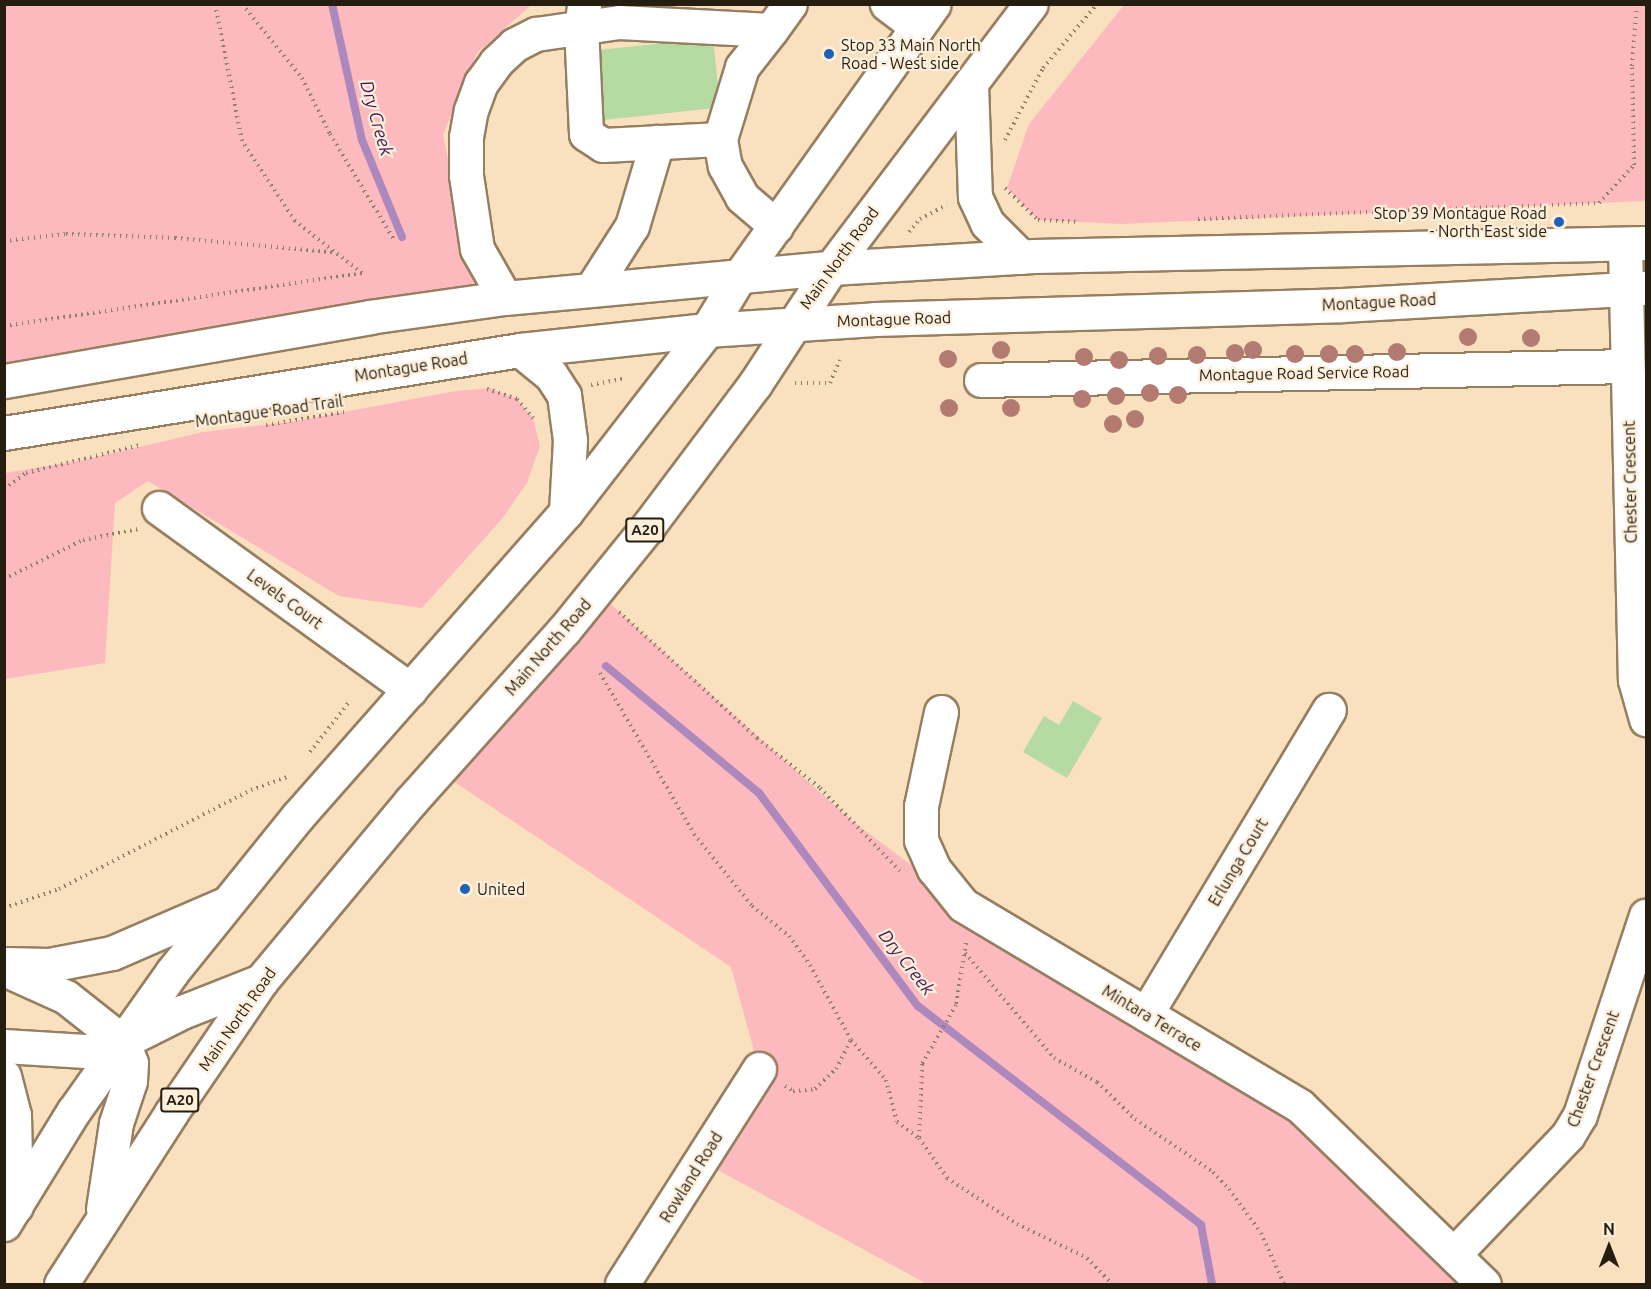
<!DOCTYPE html>
<style>
body{margin:0}
#map{position:relative;width:1651px;height:1289px;overflow:hidden;background:#f9e0bf;font-family:Ubuntu,sans-serif}
div>[style]{position:absolute}
.green>*{inset:0;background:#fdbabe}
.stream>*{height:8px;margin:-4px;padding:0 4px;transform-origin:4px;border-radius:4px;background:#ac88bc}
.building>*{inset:0;background:#b5daa2;transform-origin:0 0}
.path>*{height:4px;margin-top:-2px;transform-origin:0;background:repeating-linear-gradient(90deg,#918069 0 1.5px,transparent 0 6px)}
.roads{filter:drop-shadow(2px 0 #967f61) drop-shadow(-2px 0 #967f61) drop-shadow(0 2px #967f61) drop-shadow(0 -2px #967f61)}
.minor>*{height:33px;margin:-16.5px;padding:0 16.5px;transform-origin:16.5px;border-radius:16.5px;background:#fff}
.major>*{height:33px;margin:-16.5px;padding:0 16.5px;transform-origin:16.5px;border-radius:16.5px;background:#fff}
.highway>*{height:33px;margin:-16.5px;padding:0 16.5px;transform-origin:16.5px;border-radius:16.5px;background:#fff}
.trees>*{width:18px;height:18px;margin:-9px;border-radius:50%;background:#b27a71}
.dots>*{width:16px;height:16px;translate:-50% -50%;box-sizing:border-box;border:3px solid #feefdb;border-radius:50%}
span{translate:-50% -50%;white-space:nowrap;text-align:center;line-height:1.15;-webkit-text-stroke:4.5px #feefdb;paint-order:stroke}
.shield-label span{padding:2px 4px;background:#feefdb;border:2px solid;border-radius:4px;-webkit-text-stroke-width:0}
.shield-label{font-size:15px;color:#261d11;font-weight:700}
.poi-label{font-size:16px;color:#261d11}
.left{translate:0 -50%;text-align:left}
.right{translate:-100% -50%;text-align:right}
.street-label{font-size:16px;color:#261d11}
.water-label{font-size:18px;color:#461857;font-style:italic}
.frame{position:absolute;inset:0;border:6px solid #261d11;pointer-events:none}
.north{position:absolute;left:1579px;top:1217px;width:60px;height:60px;-webkit-text-stroke:4px #feefdb;paint-order:stroke;rotate:0deg;font-size:16px;font-weight:700;line-height:24px;text-align:center;color:#261d11}
.north::after{content:'';display:block;margin:auto;width:21px;height:27px;background:#261d11;clip-path:polygon(50% 0,100% 100%,50% 72%,0 100%)}
</style>
<div id="map">
<div class="green">
<i style="clip-path:polygon(5px 5px,531px 5px,477px 53px,443px 135px,478px 302px,5px 381px)"></i>
<i style="clip-path:polygon(1124px 5px,1646px 5px,1646px 201px,1121px 224px,1038px 220px,1007px 188px,1029px 124px)"></i>
<i style="clip-path:polygon(490px 388px,517px 399px,533px 418px,540px 446px,527px 483px,501px 520px,422px 608px,339px 596px,148px 481px,115px 503px,105px 663px,5px 679px,5px 473px,88px 459px,203px 432px,296px 421px,456px 391px)"></i>
<i style="clip-path:polygon(596px 591px,851px 820px,974px 912px,1300px 1106px,1484px 1284px,927px 1284px,701px 1161px,759px 1069px,731px 967px,438px 771px)"></i>
</div>
<div class="stream">
<i style="left:332px;top:4px;width:139px;rotate:77.6deg"></i>
<i style="left:362px;top:140px;width:105px;rotate:67.6deg"></i>
<i style="left:606px;top:666px;width:199px;rotate:39.7deg"></i>
<i style="left:759px;top:793px;width:266px;rotate:53.3deg"></i>
<i style="left:918px;top:1006px;width:358px;rotate:37.7deg"></i>
<i style="left:1201px;top:1225px;width:60px;rotate:79.4deg"></i>
</div>
<div class="building">
<i style="left:713px;top:38px;width:70px;height:127px;rotate:84deg"></i>
<i style="clip-path:polygon(1073px 701px,1102px 718px,1067px 778px,1023px 752px,1044px 716px,1059px 725px)"></i>
</div>
<div class="path">
<i style="left:242px;top:4px;width:95px;rotate:51deg"></i>
<i style="left:302px;top:78px;width:63px;rotate:63.4deg"></i>
<i style="left:330px;top:134px;width:122px;rotate:58.8deg"></i>
<i style="left:1005px;top:140px;width:81px;rotate:-62.2deg"></i>
<i style="left:1043px;top:68px;width:84px;rotate:-49.8deg"></i>
<i style="left:1005px;top:188px;width:46px;rotate:44.1deg"></i>
<i style="left:1038px;top:220px;width:39px;rotate:3deg"></i>
<i style="left:1198px;top:219px;width:401px;rotate:-2.3deg"></i>
<i style="left:1599px;top:203px;width:52px;rotate:-47.4deg"></i>
<i style="left:1634px;top:165px;width:99px;rotate:-91.2deg"></i>
<i style="left:1632px;top:66px;width:62px;rotate:-85.4deg"></i>
<i style="left:909px;top:232px;width:17px;rotate:-50deg"></i>
<i style="left:920px;top:219px;width:30px;rotate:-28deg"></i>
<i style="left:4px;top:241px;width:62px;rotate:-6.4deg"></i>
<i style="left:66px;top:234px;width:109px;rotate:2.1deg"></i>
<i style="left:175px;top:238px;width:159px;rotate:5.1deg"></i>
<i style="left:4px;top:326px;width:362px;rotate:-8.4deg"></i>
<i style="left:362px;top:273px;width:85px;rotate:-142.2deg"></i>
<i style="left:295px;top:221px;width:96px;rotate:-123.5deg"></i>
<i style="left:242px;top:141px;width:140px;rotate:-101.1deg"></i>
<i style="left:795px;top:383px;width:35px"></i>
<i style="left:830px;top:383px;width:25px;rotate:-67deg"></i>
<i style="left:591px;top:385px;width:32px;rotate:-11deg"></i>
<i style="left:487px;top:389px;width:32px;rotate:18deg"></i>
<i style="left:517px;top:399px;width:25px;rotate:50deg"></i>
<i style="left:266px;top:425px;width:79px;rotate:-9.5deg"></i>
<i style="left:4px;top:489px;width:27px;rotate:-36deg"></i>
<i style="left:26px;top:473px;width:117px;rotate:-13.8deg"></i>
<i style="left:4px;top:579px;width:88px;rotate:-26.3deg"></i>
<i style="left:83px;top:540px;width:56px;rotate:-11.3deg"></i>
<i style="left:619px;top:612px;width:187px;rotate:42.4deg"></i>
<i style="left:757px;top:738px;width:80px;rotate:38.4deg"></i>
<i style="left:820px;top:788px;width:115px;rotate:46.1deg"></i>
<i style="left:600px;top:673px;width:186px;rotate:59.7deg"></i>
<i style="left:694px;top:834px;width:92px;rotate:51.1deg"></i>
<i style="left:752px;top:906px;width:48px;rotate:39deg"></i>
<i style="left:789px;top:936px;width:36px;rotate:54deg"></i>
<i style="left:810px;top:965px;width:85px;rotate:61.3deg"></i>
<i style="left:851px;top:1040px;width:53px;rotate:48.8deg"></i>
<i style="left:886px;top:1080px;width:43px;rotate:75.3deg"></i>
<i style="left:897px;top:1122px;width:27px;rotate:36deg"></i>
<i style="left:310px;top:752px;width:65px;rotate:-51.9deg"></i>
<i style="left:4px;top:908px;width:58px;rotate:-19.1deg"></i>
<i style="left:59px;top:889px;width:216px;rotate:-27.3deg"></i>
<i style="left:251px;top:790px;width:41px;rotate:-19.7deg"></i>
<i style="left:966px;top:943px;width:63px;rotate:99.2deg"></i>
<i style="left:956px;top:1005px;width:68px;rotate:120deg"></i>
<i style="left:922px;top:1064px;width:74px;rotate:92.3deg"></i>
<i style="left:919px;top:1138px;width:49px;rotate:55deg"></i>
<i style="left:947px;top:1178px;width:84px;rotate:33.3deg"></i>
<i style="left:1017px;top:1224px;width:78px;rotate:25.9deg"></i>
<i style="left:1087px;top:1258px;width:36px;rotate:46deg"></i>
<i style="left:965px;top:953px;width:138px;rotate:49.7deg"></i>
<i style="left:1054px;top:1058px;width:49px;rotate:29.2deg"></i>
<i style="left:1097px;top:1082px;width:53px;rotate:44.2deg"></i>
<i style="left:1135px;top:1119px;width:94px;rotate:34.2deg"></i>
<i style="left:1213px;top:1172px;width:23px;rotate:47deg"></i>
<i style="left:1229px;top:1189px;width:54px;rotate:54deg"></i>
<i style="left:1261px;top:1233px;width:56px;rotate:65.7deg"></i>
<i style="left:785px;top:1086px;width:9px;rotate:32deg"></i>
<i style="left:793px;top:1091px;width:22px;rotate:-5deg"></i>
<i style="left:815px;top:1089px;width:29px;rotate:-44deg"></i>
<i style="left:836px;top:1069px;width:33px;rotate:-63deg"></i>
</div>
<div class="roads">
<div class="minor">
<i style="left:887px;top:4px;width:38px;rotate:37deg"></i>
<i style="left:584px;top:6px;width:21px;rotate:98deg"></i>
<i style="left:581px;top:27px;width:107px;rotate:87.3deg"></i>
<i style="left:586px;top:134px;width:20px;rotate:33deg"></i>
<i style="left:603px;top:145px;width:117px;rotate:-2.9deg"></i>
<i style="left:771px;top:30px;width:47px;rotate:128.1deg"></i>
<i style="left:742px;top:67px;width:75px;rotate:107deg"></i>
<i style="left:720px;top:139px;width:27px;rotate:80deg"></i>
<i style="left:725px;top:166px;width:35px;rotate:61deg"></i>
<i style="left:742px;top:197px;width:45px;rotate:40.5deg"></i>
<i style="left:1625px;top:244px;width:436px;rotate:88.7deg"></i>
<i style="left:1635px;top:680px;width:41px;rotate:74.2deg"></i>
<i style="left:591px;top:290px;width:76px;rotate:-57.4deg"></i>
<i style="left:632px;top:226px;width:88px;rotate:-73.4deg"></i>
<i style="left:505px;top:298px;width:56px;rotate:-119.7deg"></i>
<i style="left:477px;top:249px;width:75px;rotate:-98.5deg"></i>
<i style="left:466px;top:175px;width:38px;rotate:-90deg"></i>
<i style="left:466px;top:137px;width:27px;rotate:-80deg"></i>
<i style="left:471px;top:110px;width:29px;rotate:-70deg"></i>
<i style="left:481px;top:83px;width:26px;rotate:-54deg"></i>
<i style="left:496px;top:62px;width:25px;rotate:-43deg"></i>
<i style="left:514px;top:45px;width:25px;rotate:-27deg"></i>
<i style="left:536px;top:34px;width:84px;rotate:-8.2deg"></i>
<i style="left:619px;top:22px;width:152px;rotate:3deg"></i>
<i style="left:771px;top:30px;width:32px;rotate:-54deg"></i>
<i style="left:981px;top:380px;width:646px;rotate:-1.24deg"></i>
<i style="left:159px;top:508px;width:310px;rotate:35.9deg"></i>
<i style="left:941px;top:712px;width:96px;rotate:102deg"></i>
<i style="left:921px;top:806px;width:34px;rotate:90deg"></i>
<i style="left:921px;top:840px;width:32px;rotate:66deg"></i>
<i style="left:934px;top:869px;width:46px;rotate:51.1deg"></i>
<i style="left:963px;top:905px;width:392px;rotate:30.8deg"></i>
<i style="left:1300px;top:1106px;width:256px;rotate:44.1deg"></i>
<i style="left:4px;top:969px;width:68px;rotate:24.3deg"></i>
<i style="left:66px;top:997px;width:73px;rotate:38.3deg"></i>
<i style="left:123px;top:1042px;width:18px;rotate:158deg"></i>
<i style="left:106px;top:1049px;width:21px;rotate:175deg"></i>
<i style="left:85px;top:1051px;width:81px;rotate:-176.5deg"></i>
<i style="left:1146px;top:1014px;width:355px;rotate:-59deg"></i>
<i style="left:1455px;top:1253px;width:163px;rotate:-46.2deg"></i>
<i style="left:1568px;top:1135px;width:23px;rotate:-59deg"></i>
<i style="left:1580px;top:1115px;width:210px;rotate:-71.7deg"></i>
<i style="left:622px;top:1284px;width:255px;rotate:-57.5deg"></i>
</div>
<div class="major">
<i style="left:4px;top:381px;width:371px;rotate:-9.9deg"></i>
<i style="left:369px;top:317px;width:137px;rotate:-8deg"></i>
<i style="left:505px;top:298px;width:327px;rotate:-5.3deg"></i>
<i style="left:831px;top:268px;width:203px;rotate:-3.4deg"></i>
<i style="left:1034px;top:256px;width:612px;rotate:-1.22deg"></i>
<i style="left:4px;top:433px;width:523px;rotate:-9.14deg"></i>
<i style="left:520px;top:350px;width:188px;rotate:-6.1deg"></i>
<i style="left:707px;top:330px;width:168px;rotate:-3.7deg"></i>
<i style="left:875px;top:319px;width:466px;rotate:-1.7deg"></i>
<i style="left:1341px;top:305px;width:305px;rotate:-3.2deg"></i>
</div>
<div class="highway">
<i style="left:971px;top:84px;width:113px;rotate:88deg"></i>
<i style="left:975px;top:197px;width:29px;rotate:65deg"></i>
<i style="left:987px;top:223px;width:48px;rotate:45deg"></i>
<i style="left:520px;top:350px;width:40px;rotate:39deg"></i>
<i style="left:551px;top:375px;width:24px;rotate:57deg"></i>
<i style="left:564px;top:395px;width:45px;rotate:82.4deg"></i>
<i style="left:570px;top:440px;width:72px;rotate:93.2deg"></i>
<i style="left:4px;top:964px;width:45px;rotate:1.3deg"></i>
<i style="left:49px;top:965px;width:64px;rotate:-10.8deg"></i>
<i style="left:112px;top:953px;width:121px;rotate:-23.4deg"></i>
<i style="left:126px;top:1040px;width:63px;rotate:-26.6deg"></i>
<i style="left:182px;top:1012px;width:85px;rotate:-21.4deg"></i>
<i style="left:4px;top:1076px;width:40px;rotate:75.6deg"></i>
<i style="left:14px;top:1115px;width:91px;rotate:88.7deg"></i>
<i style="left:103px;top:1209px;width:87px;rotate:-81.4deg"></i>
<i style="left:116px;top:1123px;width:44px;rotate:-71.6deg"></i>
<i style="left:130px;top:1081px;width:18px;rotate:-87deg"></i>
<i style="left:131px;top:1063px;width:22px;rotate:-111deg"></i>
<i style="left:4px;top:1224px;width:132px;rotate:-58.4deg"></i>
<i style="left:73px;top:1112px;width:171px;rotate:-54.7deg"></i>
<i style="left:172px;top:972px;width:201px;rotate:-51.1deg"></i>
<i style="left:298px;top:816px;width:405px;rotate:-48.6deg"></i>
<i style="left:566px;top:512px;width:230px;rotate:-52.2deg"></i>
<i style="left:707px;top:330px;width:62px;rotate:-58.9deg"></i>
<i style="left:739px;top:277px;width:335px;rotate:-54.5deg"></i>
<i style="left:61px;top:1284px;width:203px;rotate:-57.2deg"></i>
<i style="left:171px;top:1113px;width:160px;rotate:-55.7deg"></i>
<i style="left:261px;top:981px;width:234px;rotate:-50.2deg"></i>
<i style="left:411px;top:801px;width:229px;rotate:-48.2deg"></i>
<i style="left:564px;top:630px;width:135px;rotate:-51deg"></i>
<i style="left:649px;top:525px;width:176px;rotate:-53.1deg"></i>
<i style="left:755px;top:384px;width:139px;rotate:-56.8deg"></i>
<i style="left:831px;top:268px;width:331px;rotate:-52.9deg"></i>
</div>
</div>
<div class="trees">
<i style="left:1468px;top:337px"></i>
<i style="left:1531px;top:338px"></i>
<i style="left:1001px;top:350px"></i>
<i style="left:1253px;top:350px"></i>
<i style="left:1397px;top:352px"></i>
<i style="left:1235px;top:353px"></i>
<i style="left:1295px;top:354px"></i>
<i style="left:1329px;top:354px"></i>
<i style="left:1355px;top:354px"></i>
<i style="left:1197px;top:355px"></i>
<i style="left:1158px;top:356px"></i>
<i style="left:1084px;top:357px"></i>
<i style="left:948px;top:359px"></i>
<i style="left:1119px;top:360px"></i>
<i style="left:1150px;top:393px"></i>
<i style="left:1178px;top:395px"></i>
<i style="left:1116px;top:396px"></i>
<i style="left:1082px;top:399px"></i>
<i style="left:949px;top:408px"></i>
<i style="left:1011px;top:408px"></i>
<i style="left:1135px;top:419px"></i>
<i style="left:1113px;top:424px"></i>
</div>
<div class="dots">
<i style="left:829px;top:54px;background:#1d62b3"></i>
<i style="left:1559px;top:222px;background:#1d62b3"></i>
<i style="left:465px;top:889px;background:#1d62b3"></i>
</div>
<div class="shield-label">
<span style="left:645px;top:530px">A20</span>
<span style="left:180px;top:1100px">A20</span>
</div>
<div class="poi-label">
<span class="left" style="left:841px;top:54px">Stop 33 Main North<br>Road - West side</span>
<span class="right" style="left:1547px;top:222px">Stop 39 Montague Road<br>- North East side</span>
<span class="left" style="left:477px;top:889px">United</span>
</div>
<div class="street-label">
<span style="left:839px;top:258px;rotate:-54deg">Main North Road</span>
<span style="left:1379px;top:302px;rotate:-3deg">Montague Road</span>
<span style="left:894px;top:319px;rotate:-2deg">Montague Road</span>
<span style="left:411px;top:367px;rotate:-9deg">Montague Road</span>
<span style="left:1304px;top:373px;rotate:-1deg">Montague Road Service Road</span>
<span style="left:269px;top:411px;rotate:-8deg">Montague Road Trail</span>
<span style="left:1630px;top:482px;rotate:-91deg">Chester Crescent</span>
<span style="left:285px;top:599px;rotate:36deg">Levels Court</span>
<span style="left:548px;top:647px;rotate:-49deg">Main North Road</span>
<span style="left:1238px;top:862px;rotate:-59deg">Erlunga Court</span>
<span style="left:1152px;top:1018px;rotate:31deg">Mintara Terrace</span>
<span style="left:237px;top:1019px;rotate:-55deg">Main North Road</span>
<span style="left:1593px;top:1069px;rotate:-70deg">Chester Crescent</span>
<span style="left:691px;top:1177px;rotate:-58deg">Rowland Road</span>
</div>
<div class="water-label">
<span style="left:377px;top:118px;rotate:74deg">Dry Creek</span>
<span style="left:907px;top:962px;rotate:52deg">Dry Creek</span>
</div>
<div class="frame"></div>
<div class="north">N</div>
</div>
